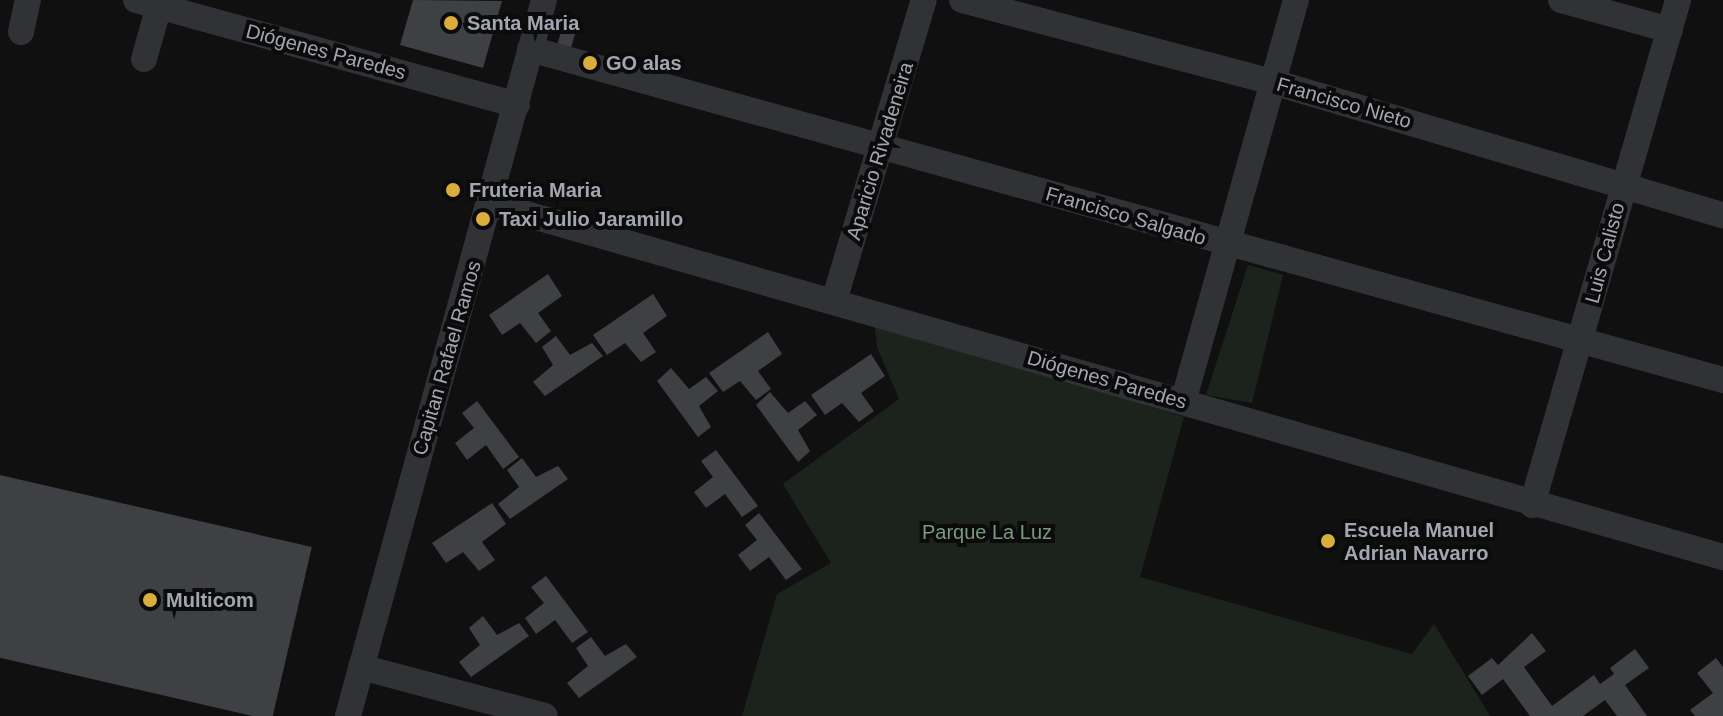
<!DOCTYPE html>
<meta charset="utf-8">
<style>
body{margin:0}
#map{position:relative;width:1723px;height:716px;overflow:hidden;background:#101011;font-family:Arial,sans-serif}
div>[style]{position:absolute}
.green>*{inset:0;background:#1c231d}
.building>*{inset:0;background:#3f4044;transform-origin:0 0}
.minor>*{height:26px;margin:-13px;padding:0 13px;transform-origin:13px;border-radius:13px;background:#313235}
.dots>*{width:22px;height:22px;translate:-50% -50%;box-sizing:border-box;border:4px solid #0b0b0c;border-radius:50%}
span{translate:-50% -50%;white-space:nowrap;text-align:center;line-height:1.15;-webkit-text-stroke:8px #0b0b0c;paint-order:stroke}
.poi-label{font-size:20px;color:#a2a6b0;font-weight:700}
.left{translate:0 -50%;text-align:left}
.street-label{font-size:20px;color:#a2a6b0}
.park-label{font-size:20px;color:#7b997e}
</style>
<div id="map">
<div class="green">
<i style="clip-path:polygon(1248px 265px,1283px 275px,1252px 403px,1206px 395px)"></i>
<i style="clip-path:polygon(874px 320px,1184px 417px,1140px 577px,1412px 654px,1434px 624px,1490px 716px,742px 716px,777px 594px,831px 563px,783px 484px,899px 399px,877px 347px)"></i>
</div>
<div class="building">
<i style="clip-path:polygon(413px 0,502px 1px,483px 68px,400px 45px)"></i>
<i style="left:562px;top:29px;width:14px;height:15px;rotate:17deg"></i>
<i style="clip-path:polygon(548px 274px,562px 296px,538px 313px,551px 331px,536px 343px,520px 323px,502px 335px,489px 315px)"></i>
<i style="clip-path:polygon(653px 294px,667px 316px,643px 333px,656px 352px,641px 362px,625px 343px,607px 355px,593px 335px)"></i>
<i style="clip-path:polygon(768px 332px,782px 354px,758px 371px,771px 389px,756px 400px,740px 381px,723px 392px,709px 373px)"></i>
<i style="clip-path:polygon(556px 336px,570px 355px,592px 343px,603px 356px,545px 396px,533px 382px,553px 365px,542px 347px)"></i>
<i style="clip-path:polygon(871px 354px,885px 376px,861px 393px,874px 411px,859px 422px,842px 403px,825px 415px,811px 395px)"></i>
<i style="clip-path:polygon(671px 368px,689px 389px,706px 377px,718px 391px,699px 406px,711px 427px,698px 437px,657px 381px)"></i>
<i style="clip-path:polygon(770px 392px,788px 413px,805px 401px,817px 415px,798px 430px,810px 451px,798px 462px,756px 405px)"></i>
<i style="clip-path:polygon(477px 401px,519px 457px,503px 469px,486px 445px,467px 460px,455px 443px,474px 428px,462px 413px)"></i>
<i style="clip-path:polygon(716px 450px,758px 506px,742px 517px,725px 494px,706px 508px,694px 492px,713px 477px,701px 461px)"></i>
<i style="clip-path:polygon(522px 458px,536px 477px,558px 466px,568px 479px,510px 519px,498px 504px,519px 487px,507px 470px)"></i>
<i style="left:0;top:475px;width:320px;height:178px;rotate:13deg"></i>
<i style="clip-path:polygon(492px 503px,506px 524px,482px 542px,495px 560px,479px 571px,463px 552px,446px 563px,432px 543px)"></i>
<i style="clip-path:polygon(759px 513px,802px 569px,786px 580px,769px 557px,750px 571px,738px 555px,757px 540px,745px 525px)"></i>
<i style="clip-path:polygon(546px 576px,588px 632px,572px 643px,555px 620px,536px 634px,525px 618px,544px 603px,531px 587px)"></i>
<i style="clip-path:polygon(483px 616px,497px 635px,519px 623px,529px 636px,471px 677px,459px 662px,480px 645px,469px 628px)"></i>
<i style="clip-path:polygon(1532px 633px,1546px 651px,1524px 667px,1552px 706px,1594px 675px,1600px 684px,1614px 674px,1610px 668px,1635px 649px,1649px 668px,1625px 685px,1647px 716px,1617px 716px,1605px 700px,1583px 716px,1530px 716px,1503px 679px,1482px 695px,1468px 676px,1492px 658px,1498px 665px)"></i>
<i style="clip-path:polygon(591px 637px,605px 656px,626px 644px,637px 657px,579px 698px,567px 683px,588px 666px,576px 648px)"></i>
<i style="clip-path:polygon(1716px 658px,1723px 667px,1723px 716px,1695px 716px,1690px 710px,1713px 693px,1697px 673px)"></i>
</div>
<div class="minor">
<i style="left:136px;top:0;width:395px;rotate:15.4deg"></i>
<i style="left:962px;top:0;width:322px;rotate:14.8deg"></i>
<i style="left:1273px;top:82px;width:469px;rotate:16.5deg"></i>
<i style="left:1561px;top:0;width:113px;rotate:15.4deg"></i>
<i style="left:21px;top:32px;width:33px;rotate:-78deg"></i>
<i style="left:530px;top:49px;width:1238px;rotate:15.51deg"></i>
<i style="left:144px;top:59px;width:55px;rotate:-74.2deg"></i>
<i style="left:491px;top:204px;width:1282px;rotate:15.99deg"></i>
<i style="left:834px;top:301px;width:314px;rotate:-73.4deg"></i>
<i style="left:1183px;top:402px;width:418px;rotate:-74.3deg"></i>
<i style="left:1532px;top:505px;width:526px;rotate:-73.87deg"></i>
<i style="left:361px;top:667px;width:190px;rotate:14.9deg"></i>
<i style="left:348px;top:716px;width:742px;rotate:-74.69deg"></i>
</div>
<div class="dots">
<i style="left:451px;top:23px;background:#dbad3d"></i>
<i style="left:590px;top:63px;background:#dbad3d"></i>
<i style="left:453px;top:190px;background:#dbad3d"></i>
<i style="left:483px;top:219px;background:#dbad3d"></i>
<i style="left:1328px;top:541px;background:#dbad3d"></i>
<i style="left:150px;top:600px;background:#dbad3d"></i>
</div>
<div class="poi-label">
<span class="left" style="left:467px;top:23px">Santa Maria</span>
<span class="left" style="left:606px;top:63px">GO alas</span>
<span class="left" style="left:469px;top:190px">Fruteria Maria</span>
<span class="left" style="left:499px;top:219px">Taxi Julio Jaramillo</span>
<span class="left" style="left:1344px;top:542px">Escuela Manuel<br>Adrian Navarro</span>
<span class="left" style="left:166px;top:600px">Multicom</span>
</div>
<div class="street-label">
<span style="left:326px;top:52px;rotate:15deg">Diógenes Paredes</span>
<span style="left:1344px;top:103px;rotate:16deg">Francisco Nieto</span>
<span style="left:880px;top:151px;rotate:-73deg">Aparicio Rivadeneira</span>
<span style="left:1126px;top:216px;rotate:16deg">Francisco Salgado</span>
<span style="left:1605px;top:253px;rotate:-75deg">Luis Calisto</span>
<span style="left:447px;top:358px;rotate:-74deg">Capitan Rafael Ramos</span>
<span style="left:1107px;top:380px;rotate:16deg">Diógenes Paredes</span>
</div>
<div class="park-label">
<span style="left:987px;top:532px">Parque La Luz</span>
</div>
</div>
